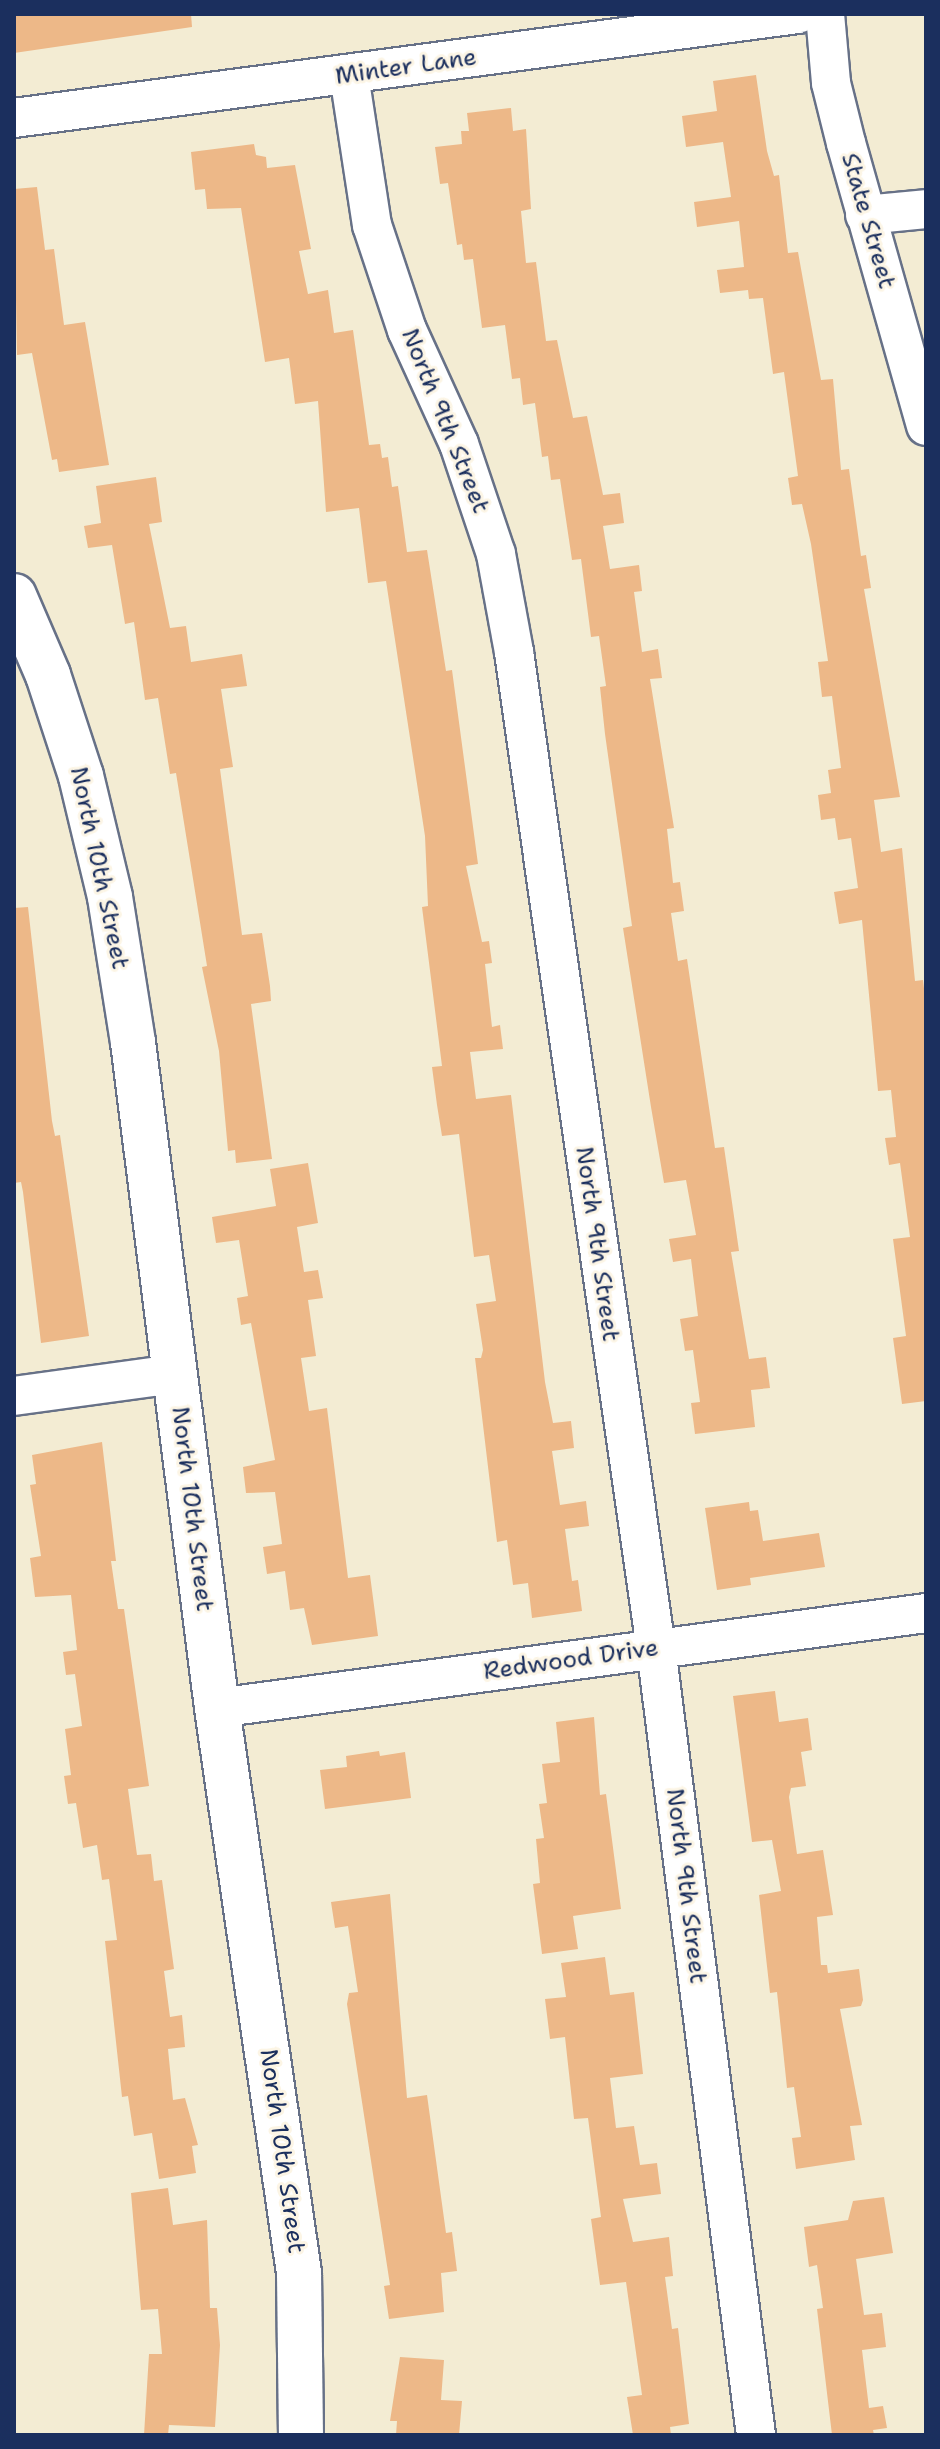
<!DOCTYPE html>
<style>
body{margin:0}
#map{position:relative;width:940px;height:2449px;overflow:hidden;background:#f3ecd3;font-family:"Shantell Sans",sans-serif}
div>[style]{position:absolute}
.building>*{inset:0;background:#edb888}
.roads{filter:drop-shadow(2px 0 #677187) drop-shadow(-2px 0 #677187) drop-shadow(0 2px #677187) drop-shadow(0 -2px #677187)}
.minor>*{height:38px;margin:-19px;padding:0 19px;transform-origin:19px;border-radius:19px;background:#fff}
.major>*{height:44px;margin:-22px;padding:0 22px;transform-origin:22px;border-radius:22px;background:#fff}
span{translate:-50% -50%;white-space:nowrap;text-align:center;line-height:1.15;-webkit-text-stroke:6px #fcf5e5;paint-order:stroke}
.street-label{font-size:24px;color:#1b2f5e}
.frame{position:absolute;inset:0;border:16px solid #1b2f5e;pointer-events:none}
</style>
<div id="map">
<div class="building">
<i style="clip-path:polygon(14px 14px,191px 14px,192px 27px,14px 53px)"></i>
<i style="clip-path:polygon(756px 75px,767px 151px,774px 176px,779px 175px,788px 253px,798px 252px,821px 380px,833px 379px,841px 470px,849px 469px,861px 556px,866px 555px,871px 588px,864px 589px,900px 797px,874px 800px,881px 852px,902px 848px,915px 981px,923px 980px,926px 1005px,926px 1401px,902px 1404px,893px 1338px,906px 1336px,893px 1239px,910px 1237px,900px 1163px,889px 1165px,885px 1138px,896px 1137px,891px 1090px,878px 1091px,862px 920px,839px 924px,834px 892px,858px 888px,851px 838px,838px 840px,835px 818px,821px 820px,818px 795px,831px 793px,828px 770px,841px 768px,832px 696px,822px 697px,818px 662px,828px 661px,811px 544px,802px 504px,792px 505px,788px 478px,798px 476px,784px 372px,773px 374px,763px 298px,749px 299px,748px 290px,720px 293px,717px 270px,744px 267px,739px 221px,697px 227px,694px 202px,731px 197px,723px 142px,686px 147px,682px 116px,717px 111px,713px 81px)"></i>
<i style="clip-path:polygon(511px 108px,513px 131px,526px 129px,531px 209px,521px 211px,526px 263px,536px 262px,546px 341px,557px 340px,573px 418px,587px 416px,603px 495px,620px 493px,624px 523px,603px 526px,610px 569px,639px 565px,642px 591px,634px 592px,642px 652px,658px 649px,662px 678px,650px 679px,674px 828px,667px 829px,673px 883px,680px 882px,684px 911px,671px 913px,678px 961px,687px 959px,715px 1148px,724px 1147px,739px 1251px,731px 1252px,749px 1359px,766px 1357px,770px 1388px,751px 1390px,755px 1427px,695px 1434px,691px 1403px,700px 1402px,693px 1350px,685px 1351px,680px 1319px,698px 1316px,691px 1259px,673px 1262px,669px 1239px,696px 1235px,686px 1180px,664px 1183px,651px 1107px,623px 928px,632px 926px,605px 734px,600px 687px,606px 686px,599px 636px,591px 637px,581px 559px,572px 560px,560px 479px,551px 480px,548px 456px,542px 457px,535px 403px,523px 405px,520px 378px,512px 379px,505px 325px,482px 328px,473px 259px,464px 260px,462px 244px,457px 245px,448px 183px,440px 184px,435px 147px,462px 144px,461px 131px,469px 131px,467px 113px)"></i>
<i style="clip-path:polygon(254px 144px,256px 155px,266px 157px,267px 168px,295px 165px,311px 249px,299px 251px,308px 294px,328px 290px,334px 333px,353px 330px,369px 445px,380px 444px,382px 458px,388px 457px,392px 487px,398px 486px,407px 552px,427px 550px,446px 671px,452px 670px,478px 864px,466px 866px,482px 942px,489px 941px,492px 963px,485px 964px,492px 1027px,500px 1025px,503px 1049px,470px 1052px,476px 1099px,511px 1095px,545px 1382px,553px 1423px,571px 1421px,574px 1448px,552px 1451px,560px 1505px,586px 1501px,589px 1526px,565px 1529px,572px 1581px,578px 1580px,582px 1611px,532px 1618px,528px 1583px,513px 1585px,507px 1540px,497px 1542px,475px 1358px,481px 1358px,483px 1350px,476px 1304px,496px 1301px,489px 1255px,474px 1257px,459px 1134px,442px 1136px,437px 1105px,432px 1067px,442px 1066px,422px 907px,428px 906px,425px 836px,386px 581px,368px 583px,359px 508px,326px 512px,318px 401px,295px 404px,289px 358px,265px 362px,241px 208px,207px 209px,205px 189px,195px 190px,191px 152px)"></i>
<i style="clip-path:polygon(37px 187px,45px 250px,54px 249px,64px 325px,85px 322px,109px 465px,59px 472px,57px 459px,52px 460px,32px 353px,17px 355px,14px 189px)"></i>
<i style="clip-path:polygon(156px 477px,162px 522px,149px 524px,170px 628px,186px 626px,191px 662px,242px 654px,247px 686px,221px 689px,233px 767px,220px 769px,242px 935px,262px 933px,270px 986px,271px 1001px,251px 1004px,272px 1159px,236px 1163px,235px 1150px,228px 1151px,219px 1051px,202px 967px,207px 966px,176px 773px,170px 774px,158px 698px,145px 700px,134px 622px,125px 624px,112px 545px,88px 548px,84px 526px,101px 523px,96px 486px)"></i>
<i style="clip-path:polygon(28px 907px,52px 1121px,55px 1136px,60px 1135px,89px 1336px,41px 1343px,23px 1192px,21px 1182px,14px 1183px,14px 908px)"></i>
<i style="clip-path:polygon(308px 1163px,318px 1223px,297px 1227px,304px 1272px,318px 1270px,323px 1298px,308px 1300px,316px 1356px,301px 1358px,309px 1411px,327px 1408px,348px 1578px,370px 1575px,378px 1636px,312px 1645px,304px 1608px,290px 1610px,285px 1571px,267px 1574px,263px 1547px,282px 1544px,275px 1492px,246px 1493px,243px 1467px,275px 1460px,251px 1323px,241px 1325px,237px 1298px,248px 1296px,239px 1240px,216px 1243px,212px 1217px,276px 1206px,270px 1169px)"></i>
<i style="clip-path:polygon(102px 1442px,116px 1561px,111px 1561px,118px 1609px,124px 1609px,149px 1786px,128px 1789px,137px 1855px,151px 1854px,154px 1881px,162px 1880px,174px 1969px,164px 1971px,170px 2017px,182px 2015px,185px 2047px,168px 2049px,173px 2100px,185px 2098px,198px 2145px,192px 2146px,196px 2173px,159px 2179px,152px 2133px,134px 2136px,128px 2096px,122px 2097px,105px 1941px,117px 1940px,109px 1879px,102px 1880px,97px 1845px,83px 1848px,76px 1803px,68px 1804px,64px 1776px,71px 1775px,65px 1729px,82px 1726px,75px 1674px,66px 1675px,63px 1652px,77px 1650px,71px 1595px,35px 1597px,30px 1558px,41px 1556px,30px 1485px,36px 1484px,32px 1455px)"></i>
<i style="clip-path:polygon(749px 1502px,750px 1511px,758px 1510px,763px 1541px,819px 1533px,825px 1567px,750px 1578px,751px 1585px,717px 1590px,705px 1508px)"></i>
<i style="clip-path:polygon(775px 1691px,779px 1722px,808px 1718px,812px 1750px,801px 1752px,806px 1786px,791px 1788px,789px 1797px,797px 1854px,823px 1850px,833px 1915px,817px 1917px,821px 1965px,827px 1965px,828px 1973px,859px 1969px,863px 2000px,861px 2006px,840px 2009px,862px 2125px,850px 2126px,855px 2160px,796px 2169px,792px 2138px,801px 2137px,794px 2087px,787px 2088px,777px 1992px,770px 1993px,759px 1895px,781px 1891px,772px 1840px,752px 1842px,733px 1696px)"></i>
<i style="clip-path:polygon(594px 1717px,600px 1795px,606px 1794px,621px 1909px,573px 1916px,578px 1949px,542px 1954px,533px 1884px,540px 1883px,536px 1839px,544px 1838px,539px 1804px,547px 1803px,542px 1764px,560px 1762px,556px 1722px)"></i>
<i style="clip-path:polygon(379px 1751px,380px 1756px,405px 1752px,411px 1798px,325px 1809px,320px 1770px,347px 1767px,346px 1756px)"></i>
<i style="clip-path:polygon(390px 1894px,407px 2098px,427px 2095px,446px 2233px,452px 2232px,457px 2271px,441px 2273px,444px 2312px,389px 2319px,384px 2286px,390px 2285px,347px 2004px,349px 1993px,358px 1992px,348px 1926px,335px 1928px,331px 1902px)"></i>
<i style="clip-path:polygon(605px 1957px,610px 1995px,634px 1992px,643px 2074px,610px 2078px,616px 2128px,634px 2126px,640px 2165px,657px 2163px,661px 2194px,623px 2199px,633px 2242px,669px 2237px,673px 2276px,665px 2277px,672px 2329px,678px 2328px,689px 2424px,670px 2427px,671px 2435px,633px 2435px,627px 2397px,642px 2395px,626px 2282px,600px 2285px,591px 2219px,601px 2217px,588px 2118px,574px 2119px,565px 2037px,550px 2039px,545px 1999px,566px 1997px,561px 1963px)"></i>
<i style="clip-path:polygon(168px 2188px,173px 2225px,207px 2220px,210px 2308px,217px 2308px,220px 2345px,215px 2427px,169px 2425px,168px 2435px,144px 2435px,149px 2354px,162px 2354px,158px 2309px,141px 2310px,131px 2193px)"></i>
<i style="clip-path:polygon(884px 2197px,893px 2253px,856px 2259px,864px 2315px,882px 2313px,886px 2347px,862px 2350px,869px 2408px,883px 2406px,887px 2428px,873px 2430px,874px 2435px,832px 2435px,817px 2309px,823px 2308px,817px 2265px,809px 2267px,804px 2227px,848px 2220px,853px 2201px)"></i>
<i style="clip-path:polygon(400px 2357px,444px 2360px,441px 2400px,462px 2401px,459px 2435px,396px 2435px,397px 2421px,390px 2421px)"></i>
</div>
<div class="roads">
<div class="minor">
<i style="left:825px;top:14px;width:69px;rotate:85deg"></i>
<i style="left:831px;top:83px;width:62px;rotate:76deg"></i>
<i style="left:846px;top:143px;width:294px;rotate:74.2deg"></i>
<i style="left:349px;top:75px;width:152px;rotate:81.3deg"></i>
<i style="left:372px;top:225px;width:111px;rotate:71.6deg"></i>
<i style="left:407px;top:330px;width:125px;rotate:65.5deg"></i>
<i style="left:459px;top:444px;width:116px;rotate:71.4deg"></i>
<i style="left:496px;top:554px;width:100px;rotate:79.6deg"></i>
<i style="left:514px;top:652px;width:1006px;rotate:81.89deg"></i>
<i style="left:656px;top:1648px;width:793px;rotate:82.76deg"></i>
<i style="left:14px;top:118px;width:791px;rotate:-7.56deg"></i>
<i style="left:865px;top:215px;width:61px;rotate:-5.6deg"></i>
<i style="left:14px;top:1396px;width:162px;rotate:-7.8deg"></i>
<i style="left:217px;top:1708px;width:715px;rotate:-7.63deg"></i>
</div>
<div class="major">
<i style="left:14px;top:596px;width:86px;rotate:66.7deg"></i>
<i style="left:48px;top:675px;width:106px;rotate:71.9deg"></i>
<i style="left:81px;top:776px;width:124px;rotate:76.5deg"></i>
<i style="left:110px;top:897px;width:147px;rotate:81deg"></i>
<i style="left:133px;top:1042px;width:671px;rotate:82.81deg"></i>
<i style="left:217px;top:1708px;width:571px;rotate:81.74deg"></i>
<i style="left:299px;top:2273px;width:162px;rotate:89.3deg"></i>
</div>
</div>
<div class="street-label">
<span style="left:406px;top:67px;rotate:-8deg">Minter Lane</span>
<span style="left:868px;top:221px;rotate:74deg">State Street</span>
<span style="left:445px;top:421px;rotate:68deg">North 9th Street</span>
<span style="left:99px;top:868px;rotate:78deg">North 10th Street</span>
<span style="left:597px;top:1244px;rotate:82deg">North 9th Street</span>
<span style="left:192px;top:1509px;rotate:83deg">North 10th Street</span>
<span style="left:571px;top:1660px;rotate:-8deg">Redwood Drive</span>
<span style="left:686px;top:1886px;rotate:83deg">North 9th Street</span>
<span style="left:282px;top:2151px;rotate:82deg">North 10th Street</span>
</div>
<div class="frame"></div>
</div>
